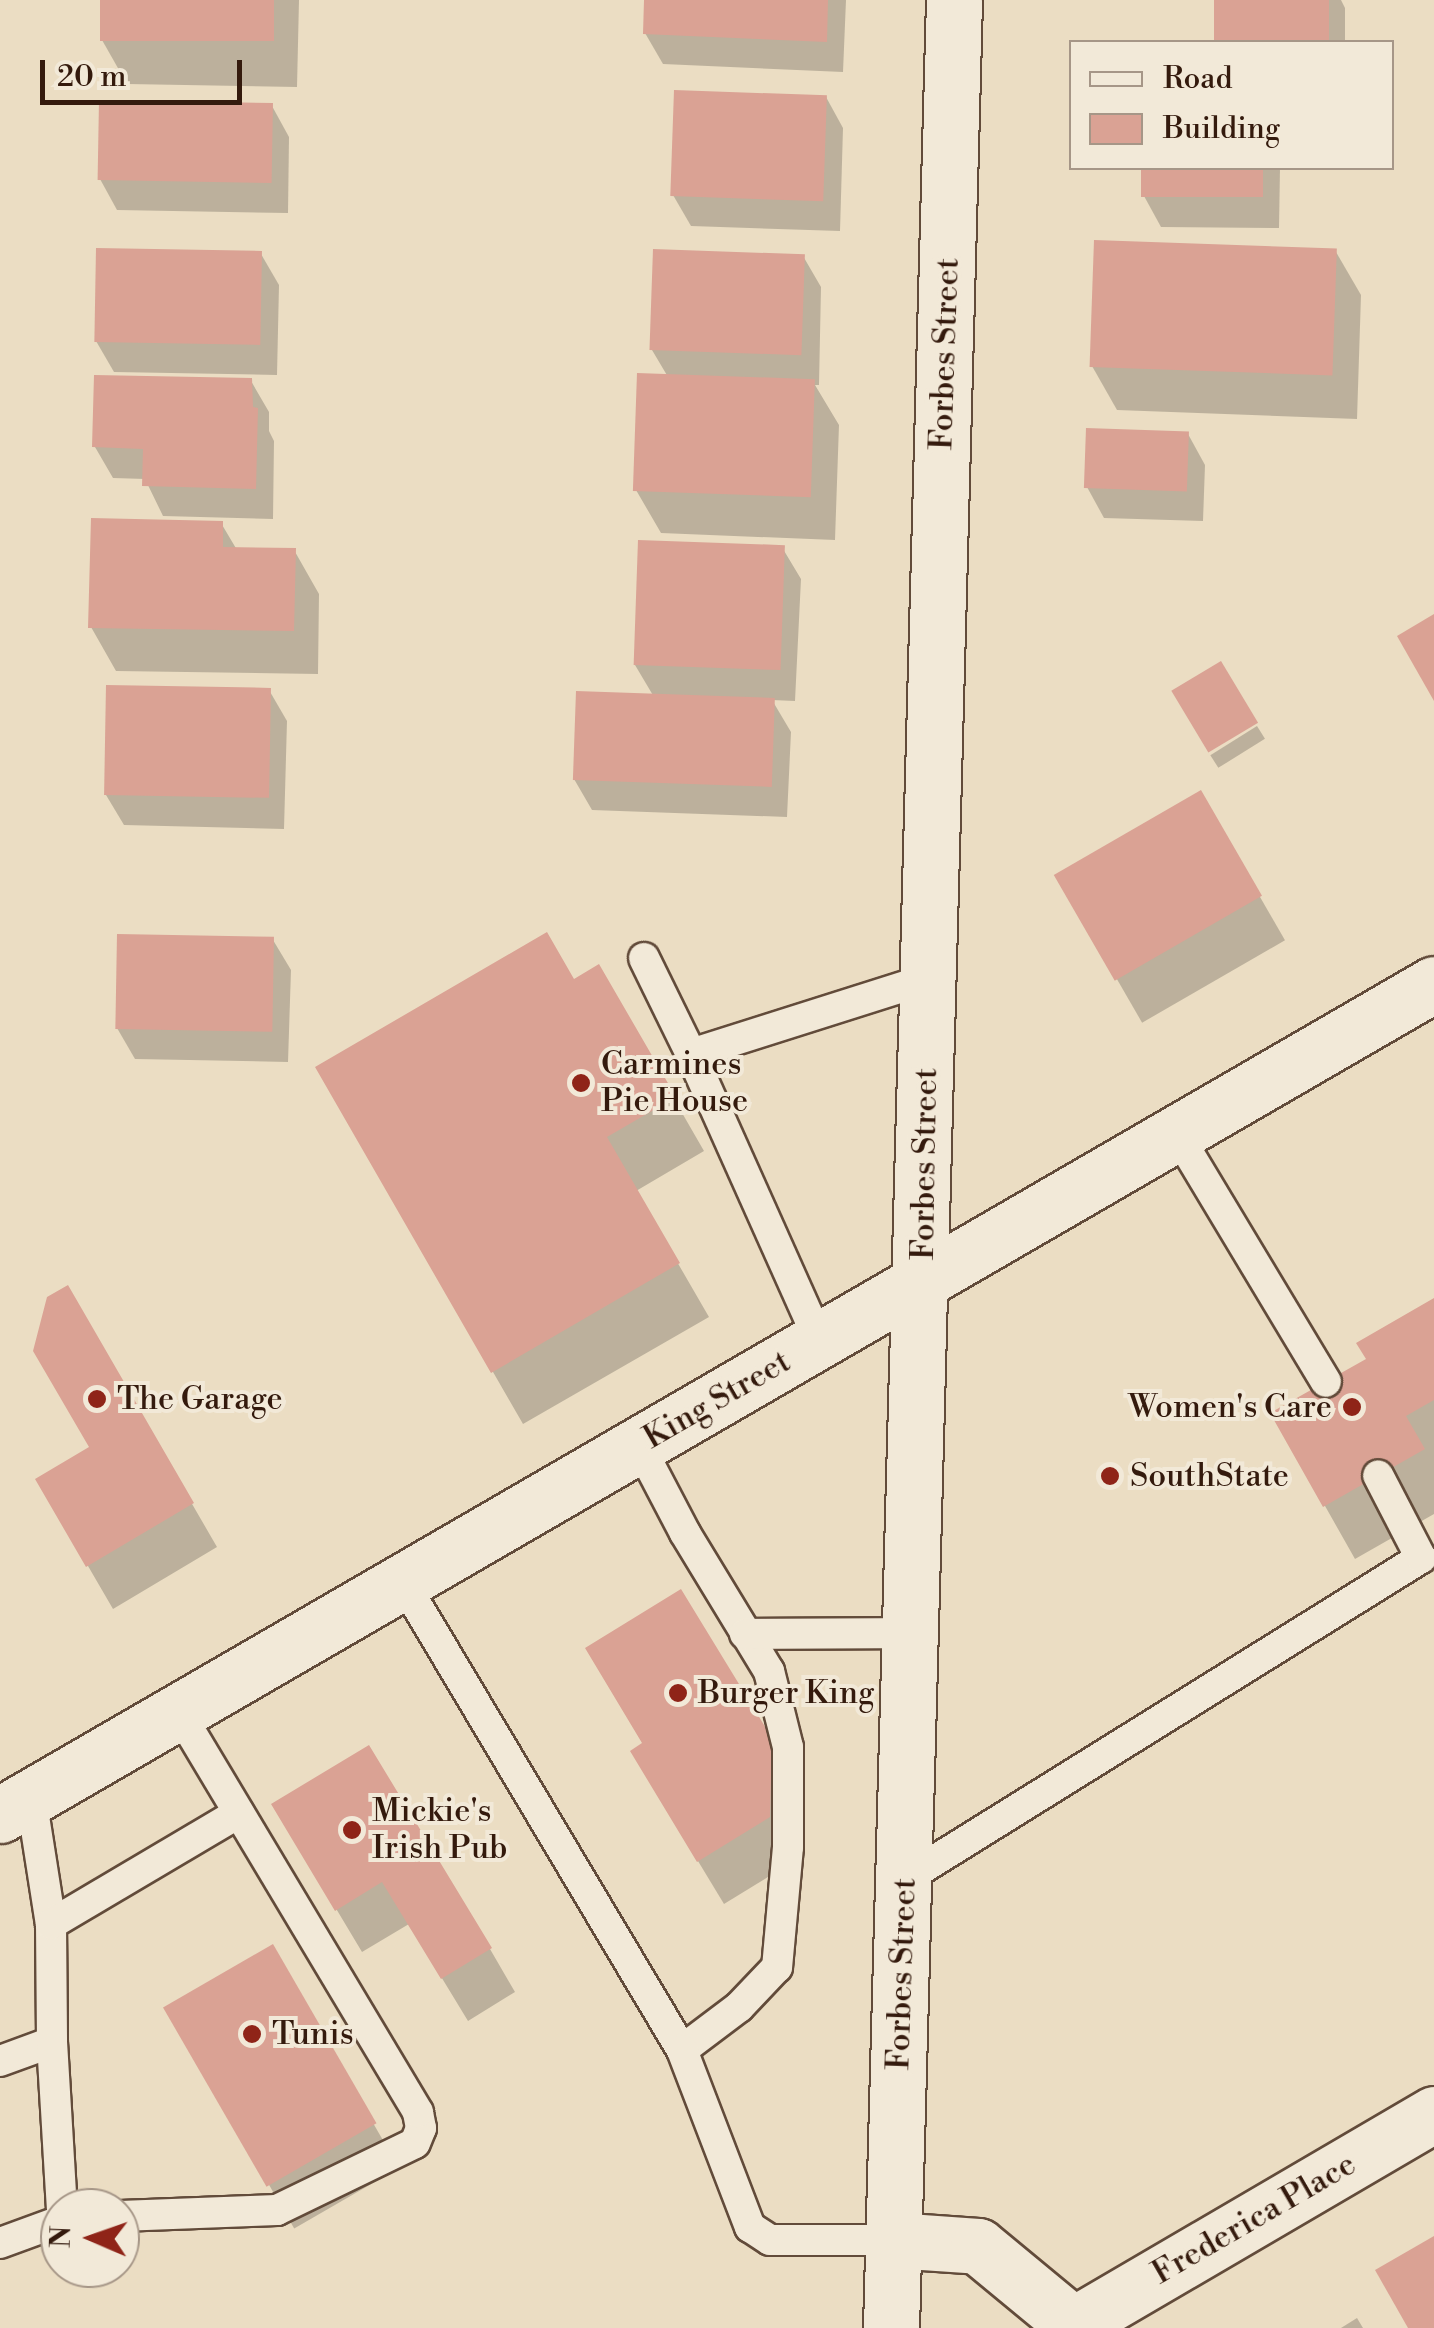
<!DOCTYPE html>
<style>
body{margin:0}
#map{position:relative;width:1434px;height:2328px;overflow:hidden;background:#ebddc3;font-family:"Libre Bodoni",serif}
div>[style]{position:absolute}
.shadow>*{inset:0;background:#0003;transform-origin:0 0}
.building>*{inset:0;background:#daa294;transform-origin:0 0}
.roads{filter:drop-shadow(2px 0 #624b3a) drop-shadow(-2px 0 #624b3a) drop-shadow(0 2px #624b3a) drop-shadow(0 -2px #624b3a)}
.service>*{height:30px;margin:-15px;padding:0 15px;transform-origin:15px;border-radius:15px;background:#f2e9d8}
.minor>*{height:55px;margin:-27.5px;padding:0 27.5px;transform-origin:27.5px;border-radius:27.5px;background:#f2e9d8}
.secondary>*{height:55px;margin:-27.5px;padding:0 27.5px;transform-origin:27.5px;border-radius:27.5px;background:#f2e9d8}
.dots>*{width:28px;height:28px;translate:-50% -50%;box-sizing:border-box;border:5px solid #f2e9d8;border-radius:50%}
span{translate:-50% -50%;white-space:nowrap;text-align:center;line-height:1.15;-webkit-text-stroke:8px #f2e9d8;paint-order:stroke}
.street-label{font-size:32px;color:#341a0d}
.poi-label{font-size:32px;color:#341a0d}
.left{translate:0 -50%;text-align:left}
.right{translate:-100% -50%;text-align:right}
.legend{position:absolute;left:1069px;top:40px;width:325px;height:130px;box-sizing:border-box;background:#f2e9d8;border:2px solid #a69687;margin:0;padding:12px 18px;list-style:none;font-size:30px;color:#341a0d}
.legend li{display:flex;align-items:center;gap:20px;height:50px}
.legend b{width:50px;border:2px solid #a69687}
.north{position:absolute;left:40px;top:2188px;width:100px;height:100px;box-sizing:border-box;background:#f2e9d8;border:2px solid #a69687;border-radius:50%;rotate:272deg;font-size:28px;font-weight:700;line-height:40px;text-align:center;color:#341a0d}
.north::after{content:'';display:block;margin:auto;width:35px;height:45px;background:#8f2418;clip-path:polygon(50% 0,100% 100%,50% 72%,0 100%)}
.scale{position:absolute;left:40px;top:60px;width:202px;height:45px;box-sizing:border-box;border:5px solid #341a0d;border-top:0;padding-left:12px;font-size:30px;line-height:35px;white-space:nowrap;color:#341a0d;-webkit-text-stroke:8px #f2e9d8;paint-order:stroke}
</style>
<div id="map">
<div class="shadow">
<i style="clip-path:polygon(103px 0,299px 0,297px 87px,127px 84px,102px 40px)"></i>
<i style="clip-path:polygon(646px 0,846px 0,843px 72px,663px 64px,645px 33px)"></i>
<i style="clip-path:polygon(1216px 0,1341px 0,1345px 8px,1345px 42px,1215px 42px)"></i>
<i style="clip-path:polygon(826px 97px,843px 128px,840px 231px,691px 226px,673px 195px)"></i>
<i style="clip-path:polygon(272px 106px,289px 137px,288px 213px,117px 210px,100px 179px)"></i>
<i style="clip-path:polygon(1144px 168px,1280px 168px,1279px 228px,1161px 227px,1144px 196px)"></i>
<i style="clip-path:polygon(1336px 252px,1361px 295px,1357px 419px,1117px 410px,1092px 366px)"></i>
<i style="clip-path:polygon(261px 254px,279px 285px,277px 375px,114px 372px,96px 341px)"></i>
<i style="clip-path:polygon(803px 256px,821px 287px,819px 385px,815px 385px,839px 425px,835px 540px,661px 533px,636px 490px,668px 377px,652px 350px)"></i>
<i style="clip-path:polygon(251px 381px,269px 412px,269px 431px,274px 441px,273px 519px,163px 516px,145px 479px,113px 478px,95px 447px)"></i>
<i style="clip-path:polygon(1188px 434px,1205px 465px,1203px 521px,1104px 518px,1087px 487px)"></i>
<i style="clip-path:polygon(221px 523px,237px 550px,294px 550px,319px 594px,318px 674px,116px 671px,91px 627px)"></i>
<i style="clip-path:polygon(783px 549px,801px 579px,795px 701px,772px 700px,791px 732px,787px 817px,592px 810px,574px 779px,654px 697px,635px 665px)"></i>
<i style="clip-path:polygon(269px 690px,287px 721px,284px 829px,124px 825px,106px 795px)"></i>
<i style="left:1257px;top:726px;width:15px;height:55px;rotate:58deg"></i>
<i style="left:1200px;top:793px;width:170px;height:165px;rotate:60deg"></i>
<i style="clip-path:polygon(273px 940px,291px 970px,288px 1062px,135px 1059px,117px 1028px)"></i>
<i style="clip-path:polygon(598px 967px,704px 1151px,636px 1191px,709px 1317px,523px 1424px,318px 1068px,573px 982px)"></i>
<i style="clip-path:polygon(67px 1288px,217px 1547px,113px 1609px,38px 1480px,92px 1448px)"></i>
<i style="clip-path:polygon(1434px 1301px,1434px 1514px,1355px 1559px,1273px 1414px,1369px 1360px)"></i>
<i style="clip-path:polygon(680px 1592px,796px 1784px,794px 1861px,724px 1904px,658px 1795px,645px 1744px)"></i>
<i style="clip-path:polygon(274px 1805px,490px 1949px,515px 1992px,468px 2021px,409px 1924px,362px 1952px)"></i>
<i style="left:272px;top:1948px;width:254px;height:121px;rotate:60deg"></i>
<i style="clip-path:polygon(1357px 2318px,1363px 2328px,1341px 2328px)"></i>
</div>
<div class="building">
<i style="left:100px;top:0;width:174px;height:41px"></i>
<i style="clip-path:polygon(644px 0,828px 0,827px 42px,643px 34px)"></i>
<i style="left:1214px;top:0;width:115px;height:42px"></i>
<i style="left:674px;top:90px;width:153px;height:106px;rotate:2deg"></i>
<i style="left:99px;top:100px;width:174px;height:80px;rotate:1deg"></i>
<i style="left:1141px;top:168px;width:122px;height:29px"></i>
<i style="left:1094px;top:240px;width:243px;height:127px;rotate:2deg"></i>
<i style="left:96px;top:248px;width:166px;height:94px;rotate:1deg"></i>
<i style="left:653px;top:249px;width:152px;height:101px;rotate:2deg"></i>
<i style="left:637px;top:373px;width:178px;height:118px;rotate:2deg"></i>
<i style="clip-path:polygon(94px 375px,252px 378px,253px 407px,258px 408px,256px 489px,142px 486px,143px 449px,92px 447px)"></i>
<i style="left:1086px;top:428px;width:103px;height:60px;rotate:2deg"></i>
<i style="clip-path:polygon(91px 518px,223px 521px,223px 547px,296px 548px,294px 631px,88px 628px)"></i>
<i style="left:638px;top:540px;width:147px;height:125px;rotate:2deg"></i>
<i style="clip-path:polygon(1434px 614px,1434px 701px,1397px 636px)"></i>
<i style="left:1221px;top:661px;width:72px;height:58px;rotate:59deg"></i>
<i style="left:106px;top:685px;width:165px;height:110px;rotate:1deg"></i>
<i style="left:576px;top:691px;width:199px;height:89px;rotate:2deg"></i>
<i style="left:1201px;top:790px;width:122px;height:170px;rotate:60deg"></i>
<i style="clip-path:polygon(547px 932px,574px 979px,599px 964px,676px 1097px,607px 1137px,680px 1263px,491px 1373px,315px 1067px)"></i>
<i style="left:117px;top:934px;width:157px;height:95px;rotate:1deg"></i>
<i style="clip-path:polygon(68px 1285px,194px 1503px,86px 1567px,35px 1479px,89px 1447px,33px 1351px,47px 1297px)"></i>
<i style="clip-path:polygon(1434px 1298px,1434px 1400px,1406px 1416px,1425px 1449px,1323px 1507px,1270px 1413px,1366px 1359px,1356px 1343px)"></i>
<i style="clip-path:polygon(681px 1589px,772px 1738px,770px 1817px,697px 1862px,630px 1751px,642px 1743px,585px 1648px)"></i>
<i style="clip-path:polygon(369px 1745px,492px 1948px,441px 1979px,382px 1882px,335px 1911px,271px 1804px)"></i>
<i style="left:273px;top:1944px;width:207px;height:127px;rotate:60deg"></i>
<i style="clip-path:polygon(1434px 2236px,1434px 2328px,1408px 2328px,1375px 2270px)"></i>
</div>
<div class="roads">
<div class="service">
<i style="left:644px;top:958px;width:107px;rotate:63.9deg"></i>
<i style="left:1177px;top:1134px;width:289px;rotate:59deg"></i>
<i style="left:819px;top:1340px;width:313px;rotate:-114.1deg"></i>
<i style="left:691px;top:1054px;width:249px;rotate:-17.6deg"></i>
<i style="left:639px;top:1445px;width:99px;rotate:62.4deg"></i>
<i style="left:685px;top:1533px;width:162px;rotate:58.7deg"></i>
<i style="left:769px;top:1671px;width:78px;rotate:76deg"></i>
<i style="left:788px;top:1747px;width:100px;rotate:90deg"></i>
<i style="left:788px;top:1847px;width:121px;rotate:95.2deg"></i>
<i style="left:777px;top:1967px;width:55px;rotate:133.5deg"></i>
<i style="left:739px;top:2007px;width:71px;rotate:143deg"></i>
<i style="left:403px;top:1582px;width:545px;rotate:59.2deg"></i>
<i style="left:682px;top:2050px;width:190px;rotate:69deg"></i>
<i style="left:750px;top:2227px;width:24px;rotate:33deg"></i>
<i style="left:770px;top:2240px;width:123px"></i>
<i style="left:745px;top:1634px;width:167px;rotate:-0.3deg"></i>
<i style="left:31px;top:1797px;width:129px;rotate:81.1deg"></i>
<i style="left:51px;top:1924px;width:118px;rotate:89.5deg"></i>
<i style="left:905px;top:1879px;width:608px;rotate:-31.89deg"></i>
<i style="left:1421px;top:1558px;width:93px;rotate:-117.4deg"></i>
<i style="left:51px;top:1924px;width:218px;rotate:-30.6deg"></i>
<i style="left:0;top:2061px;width:55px;rotate:-20.1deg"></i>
<i style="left:52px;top:2042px;width:166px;rotate:86.6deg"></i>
<i style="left:120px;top:2216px;width:157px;rotate:-2.2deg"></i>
<i style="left:277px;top:2210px;width:153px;rotate:-25.9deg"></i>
<i style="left:415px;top:2143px;width:16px;rotate:-68deg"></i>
<i style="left:421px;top:2128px;width:16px;rotate:-101deg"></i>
<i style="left:418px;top:2112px;width:466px;rotate:-120.9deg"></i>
<i style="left:0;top:2243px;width:64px;rotate:-20.1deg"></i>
</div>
<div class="minor">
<i style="left:893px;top:2240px;width:85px;rotate:4deg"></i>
<i style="left:978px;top:2246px;width:129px;rotate:39.6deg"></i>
<i style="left:1075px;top:2324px;width:416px;rotate:-30.3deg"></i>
<i style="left:891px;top:2328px;width:2329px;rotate:-88.45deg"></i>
</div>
<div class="secondary">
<i style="left:0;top:1815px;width:1657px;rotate:-30.09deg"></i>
</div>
</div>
<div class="dots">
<i style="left:581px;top:1083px;background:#8f2418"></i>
<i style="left:97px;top:1399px;background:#8f2418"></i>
<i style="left:1352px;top:1407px;background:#8f2418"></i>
<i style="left:1110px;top:1476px;background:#8f2418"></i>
<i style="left:678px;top:1693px;background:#8f2418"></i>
<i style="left:352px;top:1830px;background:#8f2418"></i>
<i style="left:252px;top:2034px;background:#8f2418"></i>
</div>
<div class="street-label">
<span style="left:945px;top:354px;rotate:-88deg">Forbes Street</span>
<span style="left:925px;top:1164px;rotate:-89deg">Forbes Street</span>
<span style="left:717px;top:1400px;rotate:-30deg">King Street</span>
<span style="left:902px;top:1974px;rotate:-88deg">Forbes Street</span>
<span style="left:1254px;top:2219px;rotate:-30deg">Frederica Place</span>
</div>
<div class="poi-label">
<span class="left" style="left:601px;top:1083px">Carmines<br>Pie House</span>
<span class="left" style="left:117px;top:1399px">The Garage</span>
<span class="right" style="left:1332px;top:1407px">Women's Care</span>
<span class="left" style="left:1130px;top:1476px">SouthState</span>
<span class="left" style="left:698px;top:1693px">Burger King</span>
<span class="left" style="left:372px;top:1830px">Mickie's<br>Irish Pub</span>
<span class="left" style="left:272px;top:2034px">Tunis</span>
</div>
<ul class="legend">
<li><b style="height:12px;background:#f2e9d8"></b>Road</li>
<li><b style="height:28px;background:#daa294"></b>Building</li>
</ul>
<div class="north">N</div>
<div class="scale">20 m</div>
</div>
